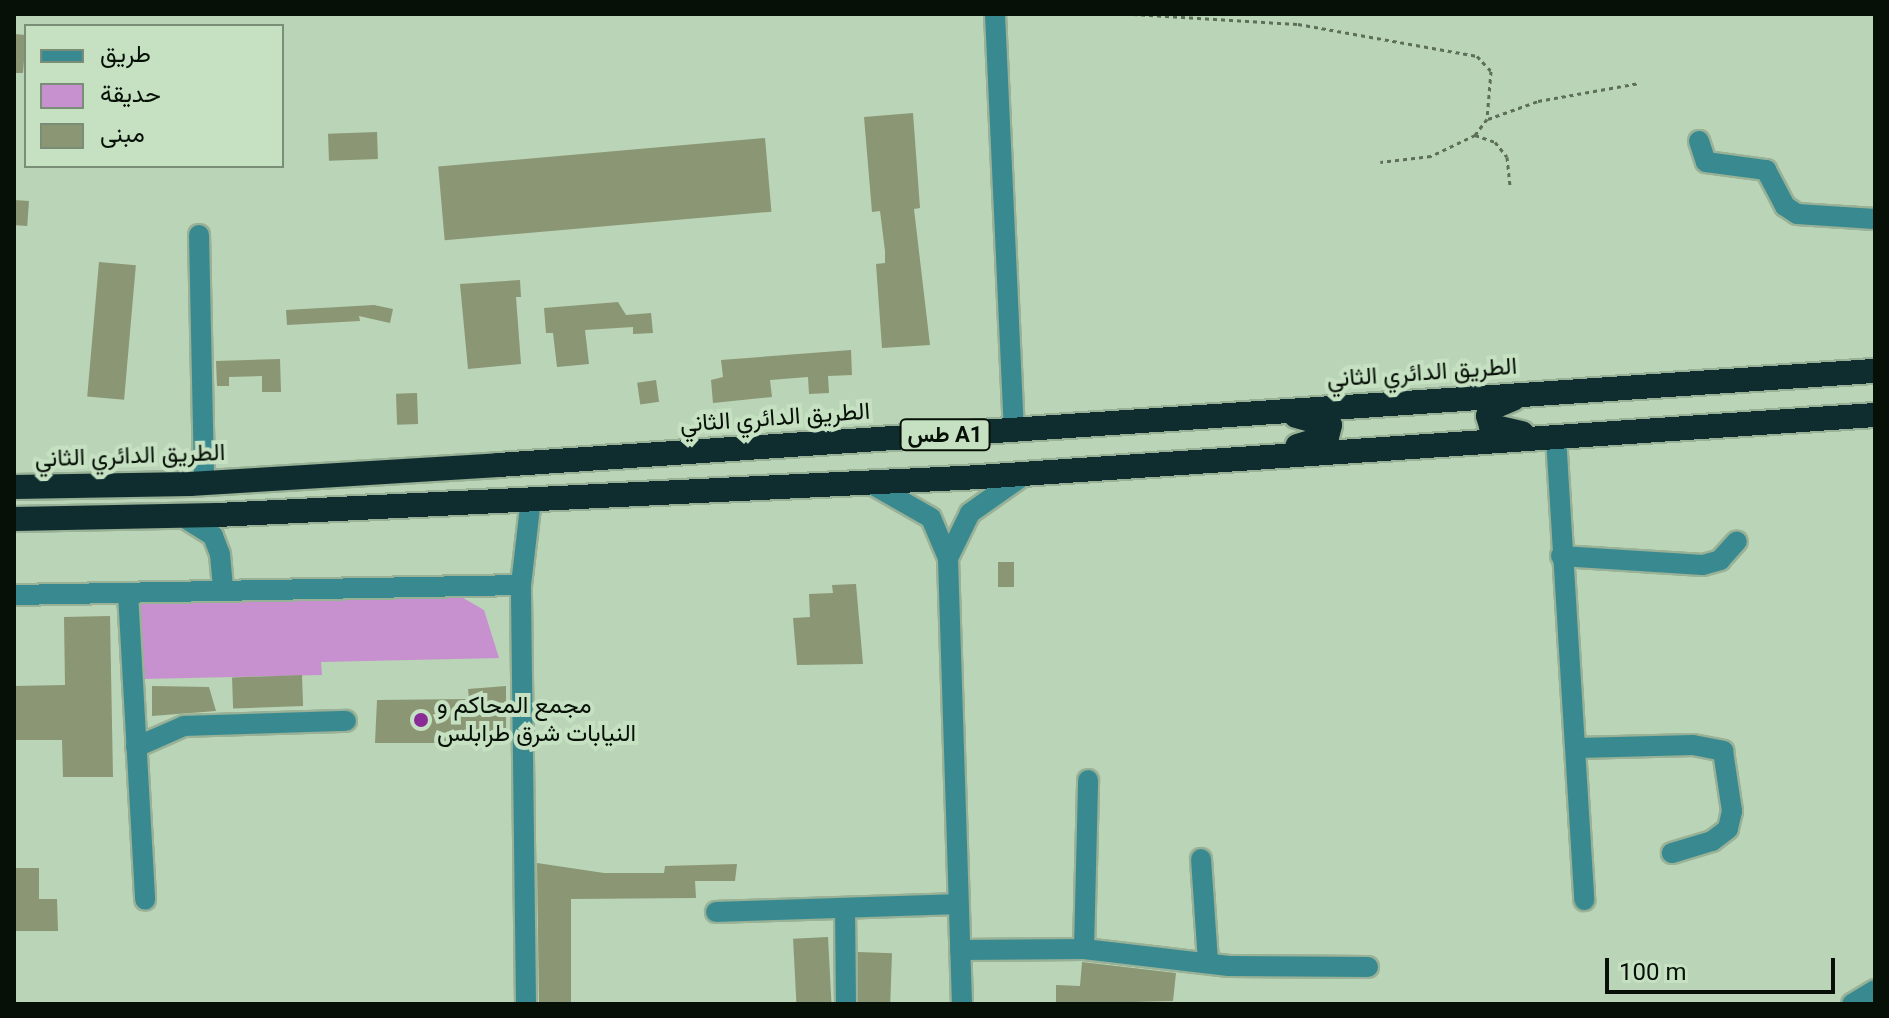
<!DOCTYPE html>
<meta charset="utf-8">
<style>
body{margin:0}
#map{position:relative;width:1889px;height:1018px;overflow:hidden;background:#b9d4b6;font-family:Roboto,Vazirmatn,sans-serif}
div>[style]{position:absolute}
.green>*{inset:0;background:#c790cf}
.building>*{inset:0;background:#8b9674;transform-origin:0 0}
.path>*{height:3px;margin-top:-1.5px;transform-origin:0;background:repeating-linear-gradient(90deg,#5d6f5b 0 4px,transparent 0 8px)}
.roads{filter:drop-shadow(2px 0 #99b196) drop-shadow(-2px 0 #99b196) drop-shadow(0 2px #99b196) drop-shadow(0 -2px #99b196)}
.minor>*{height:20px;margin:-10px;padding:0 10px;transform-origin:10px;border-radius:10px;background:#388a90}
.highway>*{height:24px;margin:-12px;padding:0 12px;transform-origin:12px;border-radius:12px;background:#0f2d2f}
.dots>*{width:22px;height:22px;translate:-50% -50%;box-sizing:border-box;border:4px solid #c5e1c2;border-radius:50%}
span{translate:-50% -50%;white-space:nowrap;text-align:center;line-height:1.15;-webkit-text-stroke:8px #c5e1c2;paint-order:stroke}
.shield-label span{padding:2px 6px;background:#c5e1c2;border:2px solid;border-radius:6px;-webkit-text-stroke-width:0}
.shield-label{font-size:22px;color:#071006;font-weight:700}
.street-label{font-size:24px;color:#071006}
.poi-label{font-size:24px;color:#071006}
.left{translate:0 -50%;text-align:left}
.frame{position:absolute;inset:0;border:16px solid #071006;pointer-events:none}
.legend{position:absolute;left:24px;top:24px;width:260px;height:144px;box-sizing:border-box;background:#c5e1c2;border:2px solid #798d77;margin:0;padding:10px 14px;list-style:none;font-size:24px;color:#071006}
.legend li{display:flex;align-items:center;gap:16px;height:40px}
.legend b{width:40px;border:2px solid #798d77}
.scale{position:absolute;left:1605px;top:958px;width:230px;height:36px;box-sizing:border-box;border:4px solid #071006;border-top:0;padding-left:10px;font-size:24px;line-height:28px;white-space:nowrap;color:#071006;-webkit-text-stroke:6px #c5e1c2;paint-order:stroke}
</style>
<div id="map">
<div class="green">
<i style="clip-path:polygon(451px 591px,484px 610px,499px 658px,321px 662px,322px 675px,142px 679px,137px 604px,142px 598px)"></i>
</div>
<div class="building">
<i style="clip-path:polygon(14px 34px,26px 35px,23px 73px,14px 73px)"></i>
<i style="clip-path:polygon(913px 113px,920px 208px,914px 209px,930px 345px,882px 348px,876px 264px,885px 263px,885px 251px,880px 211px,872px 212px,864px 117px)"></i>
<i style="left:377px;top:132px;width:27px;height:49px;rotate:88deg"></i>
<i style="left:765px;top:138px;width:74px;height:328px;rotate:85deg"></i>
<i style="left:14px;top:200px;width:15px;height:25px;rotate:4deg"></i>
<i style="left:99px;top:262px;width:37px;height:135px;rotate:5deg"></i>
<i style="clip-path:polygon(520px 280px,521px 297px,516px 297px,521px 364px,468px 369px,460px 284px)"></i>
<i style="clip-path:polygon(618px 302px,626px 315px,651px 313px,653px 333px,633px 334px,633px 327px,585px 330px,589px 364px,557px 367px,553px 333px,546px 333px,544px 308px)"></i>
<i style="clip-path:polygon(374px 305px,393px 309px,390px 323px,359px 316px,360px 321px,287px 325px,286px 310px)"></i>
<i style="clip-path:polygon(851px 350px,852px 375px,828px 376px,829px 393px,809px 394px,808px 377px,770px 380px,772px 397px,713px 403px,711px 380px,723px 377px,721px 360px)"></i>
<i style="clip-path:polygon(280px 359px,281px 392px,262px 392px,262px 376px,229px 377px,229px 386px,217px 386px,216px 361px)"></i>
<i style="left:656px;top:380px;width:22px;height:19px;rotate:82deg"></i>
<i style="left:417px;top:393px;width:31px;height:21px;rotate:88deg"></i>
<i style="left:998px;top:562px;width:16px;height:25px"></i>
<i style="clip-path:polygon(856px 584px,863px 664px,797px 665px,793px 618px,810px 617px,809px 594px,833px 593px,832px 585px)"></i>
<i style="clip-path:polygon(110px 616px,113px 777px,63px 777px,62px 740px,14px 740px,14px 686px,65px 685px,64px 617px)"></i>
<i style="left:302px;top:675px;width:31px;height:70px;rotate:88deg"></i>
<i style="clip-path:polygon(152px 686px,209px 687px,216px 711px,152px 716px)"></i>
<i style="clip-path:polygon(506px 686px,506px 743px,375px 743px,377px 700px,469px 699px,468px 689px)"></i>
<i style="clip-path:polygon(537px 863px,604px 873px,664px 873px,665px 866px,737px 864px,735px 881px,695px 881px,696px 898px,571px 899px,571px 1004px,539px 1004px)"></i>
<i style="clip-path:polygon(14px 868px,39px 868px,39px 899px,57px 899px,58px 931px,14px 931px)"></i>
<i style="left:828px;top:937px;width:67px;height:35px;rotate:87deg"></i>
<i style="left:858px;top:952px;width:34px;height:52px;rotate:2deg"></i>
<i style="clip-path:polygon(1082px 962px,1176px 973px,1173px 1001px,1056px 1004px,1056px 985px,1080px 986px)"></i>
</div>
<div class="path">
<i style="left:1133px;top:14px;width:165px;rotate:3.5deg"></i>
<i style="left:1298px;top:24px;width:182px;rotate:10.1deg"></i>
<i style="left:1477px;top:56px;width:21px;rotate:47deg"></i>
<i style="left:1491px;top:71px;width:48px;rotate:94.8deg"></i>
<i style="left:1487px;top:119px;width:20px;rotate:127deg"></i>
<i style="left:1475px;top:135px;width:49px;rotate:154.5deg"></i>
<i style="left:1431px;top:156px;width:51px;rotate:173.3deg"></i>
<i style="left:1488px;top:119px;width:53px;rotate:-19.8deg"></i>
<i style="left:1538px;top:101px;width:103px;rotate:-10.1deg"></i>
<i style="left:1475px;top:135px;width:21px;rotate:19deg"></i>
<i style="left:1495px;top:142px;width:19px;rotate:51deg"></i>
<i style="left:1507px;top:157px;width:31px;rotate:84deg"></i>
</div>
<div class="roads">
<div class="minor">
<i style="left:995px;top:14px;width:417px;rotate:87.4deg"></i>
<i style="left:1699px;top:141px;width:22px;rotate:72deg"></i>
<i style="left:1706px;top:162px;width:61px;rotate:7.6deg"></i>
<i style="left:1766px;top:170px;width:41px;rotate:62.2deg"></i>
<i style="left:1785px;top:206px;width:14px;rotate:34deg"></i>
<i style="left:1797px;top:214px;width:78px;rotate:3.7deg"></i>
<i style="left:199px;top:235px;width:248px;rotate:88.8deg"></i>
<i style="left:1556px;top:437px;width:464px;rotate:86.5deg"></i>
<i style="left:870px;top:483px;width:70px;rotate:29.8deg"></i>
<i style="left:931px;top:518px;width:43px;rotate:67deg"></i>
<i style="left:180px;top:515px;width:39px;rotate:32deg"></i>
<i style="left:213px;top:536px;width:19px;rotate:69deg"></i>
<i style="left:220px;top:554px;width:37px;rotate:85deg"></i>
<i style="left:1561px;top:556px;width:142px;rotate:3.6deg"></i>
<i style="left:1703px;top:565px;width:18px;rotate:-16deg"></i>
<i style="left:1720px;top:560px;width:25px;rotate:-48deg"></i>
<i style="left:128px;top:593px;width:307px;rotate:86.8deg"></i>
<i style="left:14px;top:595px;width:507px;rotate:-1.13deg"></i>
<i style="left:136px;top:747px;width:52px;rotate:-23.6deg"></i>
<i style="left:184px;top:726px;width:162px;rotate:-1.8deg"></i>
<i style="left:1578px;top:748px;width:115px;rotate:-1.5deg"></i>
<i style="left:1693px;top:745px;width:31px;rotate:11deg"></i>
<i style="left:1723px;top:751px;width:61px;rotate:81.5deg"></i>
<i style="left:1732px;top:811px;width:18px;rotate:103deg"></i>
<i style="left:1728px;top:829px;width:20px;rotate:143deg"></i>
<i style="left:1712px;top:841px;width:42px;rotate:163.3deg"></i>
<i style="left:1201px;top:859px;width:104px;rotate:86.1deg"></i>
<i style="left:845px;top:908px;width:96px;rotate:89.4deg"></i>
<i style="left:716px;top:912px;width:242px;rotate:-1.9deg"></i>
<i style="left:1084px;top:949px;width:146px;rotate:6.7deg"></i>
<i style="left:1229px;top:966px;width:139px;rotate:0.4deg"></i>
<i style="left:960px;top:950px;width:124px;rotate:-0.5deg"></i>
<i style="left:1084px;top:949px;width:169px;rotate:-88.6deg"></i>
<i style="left:526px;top:1004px;width:419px;rotate:-90.7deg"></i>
<i style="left:521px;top:585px;width:88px;rotate:-83.4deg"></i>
<i style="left:962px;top:1004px;width:446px;rotate:-91.8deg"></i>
<i style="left:948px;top:558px;width:50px;rotate:-63.9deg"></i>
<i style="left:970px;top:513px;width:66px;rotate:-35.1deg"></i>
<i style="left:1852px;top:1004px;width:27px;rotate:-31deg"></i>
</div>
<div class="highway">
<i style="left:1513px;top:399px;width:25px;rotate:157deg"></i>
<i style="left:1490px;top:409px;width:7px;rotate:106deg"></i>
<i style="left:1488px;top:416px;width:10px;rotate:73deg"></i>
<i style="left:1491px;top:426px;width:32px;rotate:13deg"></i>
<i style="left:1296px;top:416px;width:35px;rotate:15deg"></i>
<i style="left:1330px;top:425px;width:12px;rotate:104deg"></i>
<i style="left:1327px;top:437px;width:31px;rotate:163deg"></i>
<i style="left:14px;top:487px;width:176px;rotate:-1deg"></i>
<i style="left:190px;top:484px;width:309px;rotate:-3.5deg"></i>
<i style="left:498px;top:465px;width:1380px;rotate:-3.91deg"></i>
<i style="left:14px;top:519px;width:203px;rotate:-1.1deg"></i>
<i style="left:217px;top:515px;width:763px;rotate:-2.85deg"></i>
<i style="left:979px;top:477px;width:898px;rotate:-3.96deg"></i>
</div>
</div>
<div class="dots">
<i style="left:421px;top:720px;background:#892c97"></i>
</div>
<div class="shield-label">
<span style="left:945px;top:435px">طس A1</span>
</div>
<div class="street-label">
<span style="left:1422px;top:373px;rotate:-4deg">الطريق الدائري الثاني</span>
<span style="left:775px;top:418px;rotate:-4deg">الطريق الدائري الثاني</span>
<span style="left:130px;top:456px;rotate:-2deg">الطريق الدائري الثاني</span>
</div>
<div class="poi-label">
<span class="left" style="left:437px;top:720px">مجمع المحاكم و<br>النيابات شرق طرابلس</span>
</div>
<div class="frame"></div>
<ul class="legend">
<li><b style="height:10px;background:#388a90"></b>طريق</li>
<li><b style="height:22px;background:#c790cf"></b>حديقة</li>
<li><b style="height:22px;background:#8b9674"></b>مبنى</li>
</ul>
<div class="scale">100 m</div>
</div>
